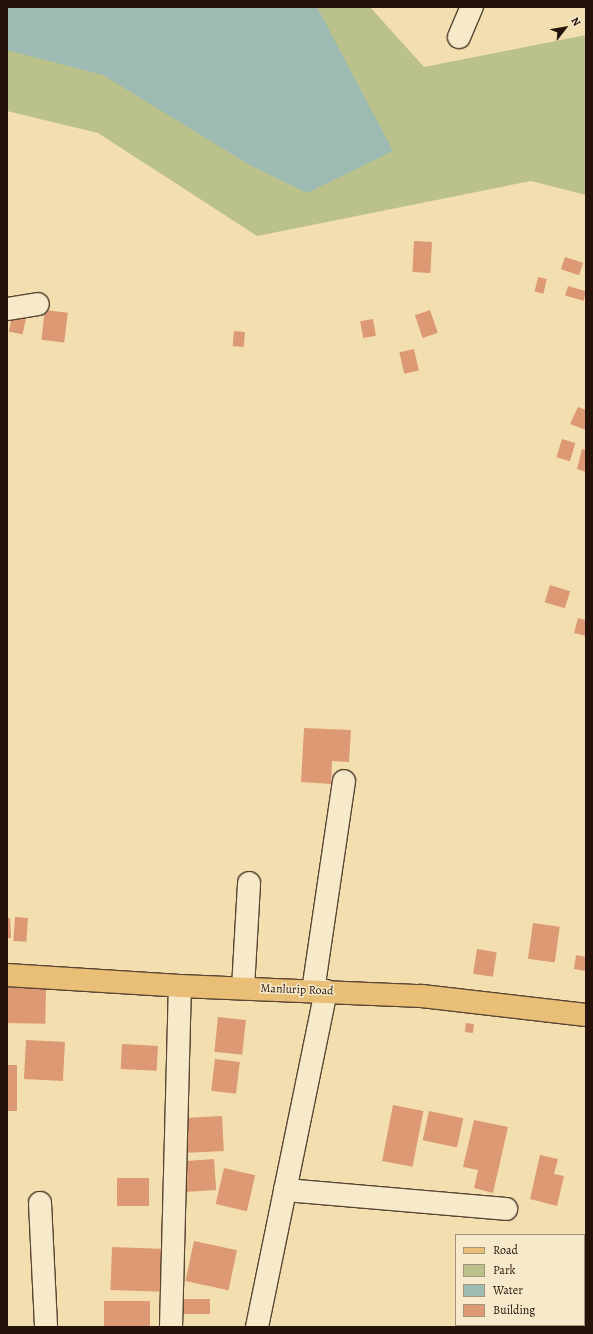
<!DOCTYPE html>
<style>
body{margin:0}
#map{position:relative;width:593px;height:1334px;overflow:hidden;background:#f2deaf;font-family:Alegreya,serif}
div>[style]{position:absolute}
.green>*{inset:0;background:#bac18b}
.water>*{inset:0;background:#9dbbb3}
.building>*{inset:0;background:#dd9973;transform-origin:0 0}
.roads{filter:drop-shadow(1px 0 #584532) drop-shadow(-1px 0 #584532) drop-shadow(0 1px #584532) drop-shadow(0 -1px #584532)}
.minor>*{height:22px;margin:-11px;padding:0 11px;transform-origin:11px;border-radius:11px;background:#f7eacb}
.major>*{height:22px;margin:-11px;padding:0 11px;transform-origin:11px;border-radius:11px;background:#e9bf78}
span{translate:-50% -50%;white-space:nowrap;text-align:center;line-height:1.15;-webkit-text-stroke:3px #f7eacb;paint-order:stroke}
.street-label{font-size:12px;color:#251209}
.frame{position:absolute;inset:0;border:8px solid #251209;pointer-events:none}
.legend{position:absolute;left:455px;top:1234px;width:130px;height:92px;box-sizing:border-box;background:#f7eacb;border:1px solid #a3947d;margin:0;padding:5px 7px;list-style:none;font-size:12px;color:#251209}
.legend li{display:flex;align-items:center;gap:8px;height:20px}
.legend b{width:20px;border:1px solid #a3947d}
.north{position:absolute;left:545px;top:8px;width:40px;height:40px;-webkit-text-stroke:3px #f7eacb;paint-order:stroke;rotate:59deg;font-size:11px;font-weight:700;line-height:16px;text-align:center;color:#251209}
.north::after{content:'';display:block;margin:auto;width:14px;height:18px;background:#251209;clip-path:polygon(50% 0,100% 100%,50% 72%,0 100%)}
</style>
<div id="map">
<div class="green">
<i style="clip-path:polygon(7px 7px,370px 7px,424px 67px,586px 35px,586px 195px,531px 181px,257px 236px,98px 133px,7px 111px)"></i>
</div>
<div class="water">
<i style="clip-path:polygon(7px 7px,317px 7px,393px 151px,307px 193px,248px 164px,103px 75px,7px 50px)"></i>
</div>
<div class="building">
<i style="left:414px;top:241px;width:18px;height:31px;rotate:3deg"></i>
<i style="left:565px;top:257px;width:19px;height:13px;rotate:18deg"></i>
<i style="left:538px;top:277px;width:9px;height:15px;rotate:13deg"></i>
<i style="left:568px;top:286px;width:19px;height:10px;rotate:16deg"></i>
<i style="left:45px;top:310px;width:23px;height:30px;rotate:7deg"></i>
<i style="left:430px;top:310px;width:24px;height:16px;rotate:71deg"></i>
<i style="left:13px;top:312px;width:14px;height:20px;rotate:12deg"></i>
<i style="left:373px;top:319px;width:17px;height:13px;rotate:80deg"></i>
<i style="left:234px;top:331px;width:11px;height:15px;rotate:5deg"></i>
<i style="left:414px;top:349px;width:22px;height:15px;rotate:77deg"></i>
<i style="clip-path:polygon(578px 407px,586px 410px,586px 430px,570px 424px)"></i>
<i style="left:562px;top:439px;width:14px;height:19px;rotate:17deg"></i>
<i style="clip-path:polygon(582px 449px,586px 450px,586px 472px,577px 469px)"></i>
<i style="left:550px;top:585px;width:21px;height:18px;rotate:17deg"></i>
<i style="clip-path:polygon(578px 618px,586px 620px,586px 636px,574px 633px)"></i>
<i style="clip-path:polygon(304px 728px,351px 730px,349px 762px,332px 761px,331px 784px,301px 782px)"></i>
<i style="left:15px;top:917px;width:13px;height:24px;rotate:4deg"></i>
<i style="clip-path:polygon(7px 918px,10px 918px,11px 938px,7px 938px)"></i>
<i style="left:533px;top:923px;width:27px;height:36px;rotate:8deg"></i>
<i style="left:477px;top:949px;width:20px;height:25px;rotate:9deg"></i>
<i style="clip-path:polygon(576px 955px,586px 957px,586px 971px,574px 969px)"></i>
<i style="left:7px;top:986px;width:39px;height:37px;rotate:1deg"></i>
<i style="left:218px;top:1017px;width:28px;height:35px;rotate:6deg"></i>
<i style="left:466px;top:1023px;width:8px;height:9px;rotate:7deg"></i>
<i style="left:26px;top:1040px;width:39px;height:39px;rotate:3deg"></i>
<i style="left:122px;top:1044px;width:36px;height:25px;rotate:3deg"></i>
<i style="left:215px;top:1059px;width:25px;height:32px;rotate:7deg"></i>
<i style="left:7px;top:1065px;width:10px;height:46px"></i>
<i style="left:393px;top:1105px;width:31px;height:57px;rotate:11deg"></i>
<i style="left:429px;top:1111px;width:35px;height:30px;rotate:12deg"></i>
<i style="left:222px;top:1116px;width:35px;height:41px;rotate:87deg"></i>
<i style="clip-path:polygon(474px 1120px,508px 1127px,493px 1193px,474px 1188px,478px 1170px,463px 1167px)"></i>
<i style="clip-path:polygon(540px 1155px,558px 1159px,554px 1174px,564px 1176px,557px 1206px,530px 1199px)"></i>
<i style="left:214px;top:1159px;width:31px;height:31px;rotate:86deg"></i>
<i style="left:224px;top:1168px;width:32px;height:37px;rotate:13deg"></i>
<i style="left:117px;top:1178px;width:32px;height:28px"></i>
<i style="left:194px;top:1241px;width:44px;height:41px;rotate:12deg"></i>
<i style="left:112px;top:1247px;width:54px;height:43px;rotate:2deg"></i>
<i style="left:210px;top:1299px;width:15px;height:31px;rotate:90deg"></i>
<i style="left:104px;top:1301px;width:46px;height:26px"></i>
<i style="clip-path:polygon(584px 1323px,586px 1327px,564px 1327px,584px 1325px)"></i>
<i style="clip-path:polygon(519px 1325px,555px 1325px,518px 1327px)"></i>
</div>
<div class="roads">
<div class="minor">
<i style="left:459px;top:37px;width:33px;rotate:-67deg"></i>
<i style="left:7px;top:309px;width:31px;rotate:-9deg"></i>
<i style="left:243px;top:988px;width:105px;rotate:-86.7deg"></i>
<i style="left:313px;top:991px;width:212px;rotate:-81.6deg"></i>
<i style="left:285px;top:1190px;width:222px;rotate:4.9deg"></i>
<i style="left:40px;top:1203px;width:124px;rotate:87.2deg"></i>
<i style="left:584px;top:1250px;width:2px;rotate:27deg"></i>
<i style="left:171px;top:1327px;width:341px;rotate:-88.5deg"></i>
<i style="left:257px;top:1327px;width:343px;rotate:-78.4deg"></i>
</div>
<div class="major">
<i style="left:7px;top:975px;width:173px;rotate:3.6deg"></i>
<i style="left:180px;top:986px;width:242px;rotate:2.4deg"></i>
<i style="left:422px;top:996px;width:165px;rotate:6.6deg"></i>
</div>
</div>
<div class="street-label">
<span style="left:297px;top:990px;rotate:2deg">Manlurip Road</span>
</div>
<div class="frame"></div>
<ul class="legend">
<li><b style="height:5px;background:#e9bf78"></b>Road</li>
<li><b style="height:11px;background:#bac18b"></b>Park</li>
<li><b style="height:11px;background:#9dbbb3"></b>Water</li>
<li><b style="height:11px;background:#dd9973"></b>Building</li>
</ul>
<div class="north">N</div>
</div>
